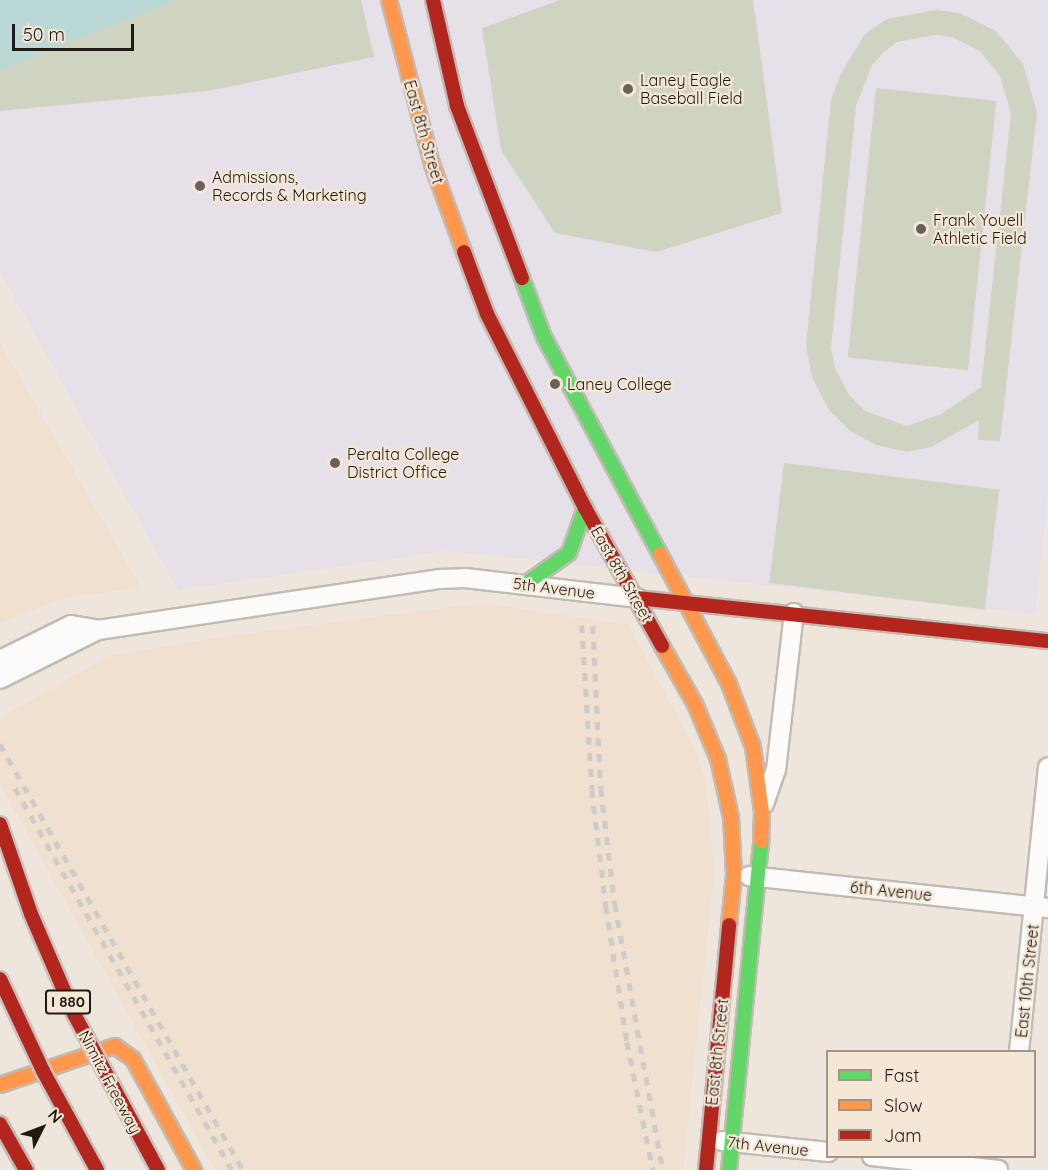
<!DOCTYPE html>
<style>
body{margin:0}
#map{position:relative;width:1048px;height:1170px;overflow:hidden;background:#eee6dd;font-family:Quicksand,sans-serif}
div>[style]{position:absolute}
.built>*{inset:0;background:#efe0cf}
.education>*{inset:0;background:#e6e1e9}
.green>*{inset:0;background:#cfd3c2;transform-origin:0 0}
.water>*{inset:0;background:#bad8d5}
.roads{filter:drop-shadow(2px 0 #c1bbb3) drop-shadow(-2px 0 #c1bbb3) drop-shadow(0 2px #c1bbb3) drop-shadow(0 -2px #c1bbb3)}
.street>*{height:18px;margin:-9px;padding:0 9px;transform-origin:9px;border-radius:9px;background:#fcfbfa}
.fast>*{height:14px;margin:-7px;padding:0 7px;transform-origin:7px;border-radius:7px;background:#63d668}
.slow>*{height:14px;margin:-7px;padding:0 7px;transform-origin:7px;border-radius:7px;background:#ff974d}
.jam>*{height:14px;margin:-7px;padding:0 7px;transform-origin:7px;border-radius:7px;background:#b3261e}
.rail>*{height:4.5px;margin-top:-2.25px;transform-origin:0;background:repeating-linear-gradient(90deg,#ceccc9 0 8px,transparent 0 16px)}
.bridges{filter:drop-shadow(2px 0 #c7c4c0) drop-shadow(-2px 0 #c7c4c0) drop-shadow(0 2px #c7c4c0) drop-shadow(0 -2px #c7c4c0)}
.jam-bridge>*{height:14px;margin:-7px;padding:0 7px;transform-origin:7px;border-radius:7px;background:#b3261e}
.dots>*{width:16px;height:16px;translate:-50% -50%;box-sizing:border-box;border:3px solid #f5e7d6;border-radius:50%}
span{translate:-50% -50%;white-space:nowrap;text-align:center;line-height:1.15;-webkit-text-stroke:4.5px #f5e7d6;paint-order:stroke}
.shield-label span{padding:2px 4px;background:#f5e7d6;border:2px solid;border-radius:4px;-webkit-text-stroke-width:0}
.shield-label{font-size:15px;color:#1f1a14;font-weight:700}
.poi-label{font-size:16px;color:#1f1a14}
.left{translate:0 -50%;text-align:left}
.street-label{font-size:16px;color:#1f1a14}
.legend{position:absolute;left:826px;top:1050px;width:210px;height:108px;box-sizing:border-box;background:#f5e7d6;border:2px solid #9f9588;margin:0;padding:8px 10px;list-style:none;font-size:18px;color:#1f1a14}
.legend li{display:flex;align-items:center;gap:12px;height:30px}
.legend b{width:30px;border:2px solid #9f9588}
.north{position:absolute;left:12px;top:1098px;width:60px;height:60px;-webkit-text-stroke:4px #f5e7d6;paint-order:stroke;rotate:48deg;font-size:16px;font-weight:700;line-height:24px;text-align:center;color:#1f1a14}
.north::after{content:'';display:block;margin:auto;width:21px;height:27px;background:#1f1a14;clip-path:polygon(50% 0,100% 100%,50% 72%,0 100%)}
.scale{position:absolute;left:12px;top:24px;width:122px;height:27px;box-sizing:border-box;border:3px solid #1f1a14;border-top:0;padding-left:8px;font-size:18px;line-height:21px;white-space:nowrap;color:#1f1a14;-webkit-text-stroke:4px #f5e7d6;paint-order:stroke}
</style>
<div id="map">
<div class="built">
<i style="clip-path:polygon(0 343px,141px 587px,65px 598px,0 623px)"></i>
<i style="clip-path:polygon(482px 603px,629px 625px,695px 750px,706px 781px,714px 873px,683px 1170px,215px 1170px,0 784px,0 718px,108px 656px,221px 637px)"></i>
</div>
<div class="education">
<i style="clip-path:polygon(0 0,1048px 0,1048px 495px,1035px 614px,447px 551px,178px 590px,0 272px)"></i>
</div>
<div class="green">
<i style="clip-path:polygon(0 0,361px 0,374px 57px,208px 91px,0 111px)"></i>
<i style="clip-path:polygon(560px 0,753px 0,782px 213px,656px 252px,555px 233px,501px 150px,482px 28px)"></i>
<i style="clip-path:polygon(evenodd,936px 10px,959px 13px,996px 31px,1023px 64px,1037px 112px,1000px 441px,978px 440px,979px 420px,931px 447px,907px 452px,876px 445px,850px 431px,829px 410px,812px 377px,806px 346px,831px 100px,840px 75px,865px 34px,887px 19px,936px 10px,936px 35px,952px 37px,980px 51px,1000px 76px,1011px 114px,981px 387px,941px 414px,907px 426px,865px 411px,849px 395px,835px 368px,831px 348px,856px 106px,872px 65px,883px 53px,897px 42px,936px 35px)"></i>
<i style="left:876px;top:88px;width:121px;height:271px;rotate:6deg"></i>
<i style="left:784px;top:463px;width:217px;height:121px;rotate:7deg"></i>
</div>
<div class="water">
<i style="clip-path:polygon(0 0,175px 0,0 70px)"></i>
</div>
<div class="roads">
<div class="street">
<i style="left:0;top:660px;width:79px;rotate:-26.2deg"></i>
<i style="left:71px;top:625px;width:27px;rotate:10deg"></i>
<i style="left:98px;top:630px;width:346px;rotate:-8.5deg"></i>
<i style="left:440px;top:579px;width:25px;rotate:-2deg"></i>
<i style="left:465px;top:578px;width:173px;rotate:6.6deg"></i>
<i style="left:0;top:679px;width:110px;rotate:-26.6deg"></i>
<i style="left:764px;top:804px;width:36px;rotate:-71deg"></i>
<i style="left:776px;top:770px;width:158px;rotate:-83.5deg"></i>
<i style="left:749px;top:876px;width:301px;rotate:6.1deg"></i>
<i style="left:1019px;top:1052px;width:286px;rotate:-84.2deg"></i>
<i style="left:722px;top:1141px;width:107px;rotate:5.9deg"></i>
<i style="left:872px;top:1156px;width:127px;rotate:6.3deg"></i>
</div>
<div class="fast">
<i style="left:522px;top:278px;width:63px;rotate:69.6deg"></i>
<i style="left:544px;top:337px;width:246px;rotate:61.9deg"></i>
<i style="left:524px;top:585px;width:55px;rotate:-35.4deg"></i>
<i style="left:569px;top:553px;width:48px;rotate:-70.4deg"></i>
<i style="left:729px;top:1170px;width:331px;rotate:-84.4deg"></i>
</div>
<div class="slow">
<i style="left:389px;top:0;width:170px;rotate:75.3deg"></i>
<i style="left:432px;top:164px;width:94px;rotate:70deg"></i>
<i style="left:660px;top:554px;width:147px;rotate:62deg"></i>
<i style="left:729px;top:684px;width:67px;rotate:69.1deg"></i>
<i style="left:753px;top:747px;width:66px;rotate:82.1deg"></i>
<i style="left:762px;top:812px;width:29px;rotate:92deg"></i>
<i style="left:662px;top:646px;width:67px;rotate:60.4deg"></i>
<i style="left:695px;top:704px;width:60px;rotate:67.3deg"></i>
<i style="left:718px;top:759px;width:59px;rotate:77.4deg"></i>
<i style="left:731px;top:817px;width:58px;rotate:87deg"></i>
<i style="left:734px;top:875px;width:50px;rotate:95.7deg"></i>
<i style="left:0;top:1085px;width:121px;rotate:-18.7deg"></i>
<i style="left:115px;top:1046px;width:22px;rotate:36deg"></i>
<i style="left:133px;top:1059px;width:127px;rotate:61.2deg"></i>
</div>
<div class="jam">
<i style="left:433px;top:0;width:109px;rotate:77.2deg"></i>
<i style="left:457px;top:106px;width:184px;rotate:69.3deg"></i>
<i style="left:464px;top:252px;width:66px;rotate:69.6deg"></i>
<i style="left:487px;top:314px;width:217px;rotate:63.2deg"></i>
<i style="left:585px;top:508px;width:158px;rotate:60.8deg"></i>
<i style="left:637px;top:598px;width:413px;rotate:6deg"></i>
<i style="left:0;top:1124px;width:53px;rotate:60.5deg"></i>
<i style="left:706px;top:1170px;width:246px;rotate:-84.6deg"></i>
</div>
</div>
<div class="rail">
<i style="left:582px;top:625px;width:165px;rotate:86.5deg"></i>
<i style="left:592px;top:790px;width:117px;rotate:83.1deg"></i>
<i style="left:606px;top:906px;width:138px;rotate:81.2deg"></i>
<i style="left:627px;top:1042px;width:131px;rotate:78.5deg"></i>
<i style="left:593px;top:626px;width:163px;rotate:87.2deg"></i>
<i style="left:601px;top:789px;width:116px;rotate:83.1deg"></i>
<i style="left:615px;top:904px;width:270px;rotate:79.8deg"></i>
<i style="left:0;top:744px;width:490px;rotate:60.3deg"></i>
<i style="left:15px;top:788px;width:439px;rotate:60.4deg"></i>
</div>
<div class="bridges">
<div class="jam-bridge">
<i style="left:0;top:824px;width:95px;rotate:71deg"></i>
<i style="left:31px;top:914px;width:109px;rotate:66.7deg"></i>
<i style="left:74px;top:1014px;width:177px;rotate:61.7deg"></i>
<i style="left:0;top:979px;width:102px;rotate:64.9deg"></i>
<i style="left:43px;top:1071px;width:113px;rotate:61.4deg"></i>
</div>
</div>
<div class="dots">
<i style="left:628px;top:89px;background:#67615a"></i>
<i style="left:200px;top:186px;background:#67615a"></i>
<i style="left:921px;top:229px;background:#67615a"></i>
<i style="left:555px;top:384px;background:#67615a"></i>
<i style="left:335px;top:463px;background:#67615a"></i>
</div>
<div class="shield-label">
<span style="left:68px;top:1002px">I 880</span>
</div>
<div class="poi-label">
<span class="left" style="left:640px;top:89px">Laney Eagle<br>Baseball Field</span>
<span class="left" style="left:212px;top:186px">Admissions,<br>Records &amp; Marketing</span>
<span class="left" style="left:933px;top:229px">Frank Youell<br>Athletic Field</span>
<span class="left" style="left:567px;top:384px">Laney College</span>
<span class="left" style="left:347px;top:463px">Peralta College<br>District Office</span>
</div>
<div class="street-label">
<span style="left:424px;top:132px;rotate:74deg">East 8th Street</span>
<span style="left:622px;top:574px;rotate:60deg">East 8th Street</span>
<span style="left:554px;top:588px;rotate:7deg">5th Avenue</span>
<span style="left:891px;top:891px;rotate:6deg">6th Avenue</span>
<span style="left:1027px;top:981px;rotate:-84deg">East 10th Street</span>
<span style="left:717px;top:1052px;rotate:-84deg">East 8th Street</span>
<span style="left:110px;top:1082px;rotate:62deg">Nimitz Freeway</span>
<span style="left:768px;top:1146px;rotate:6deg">7th Avenue</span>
</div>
<ul class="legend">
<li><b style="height:8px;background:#63d668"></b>Fast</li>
<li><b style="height:8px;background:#ff974d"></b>Slow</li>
<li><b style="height:8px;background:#b3261e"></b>Jam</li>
</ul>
<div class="north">N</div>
<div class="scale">50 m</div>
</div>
